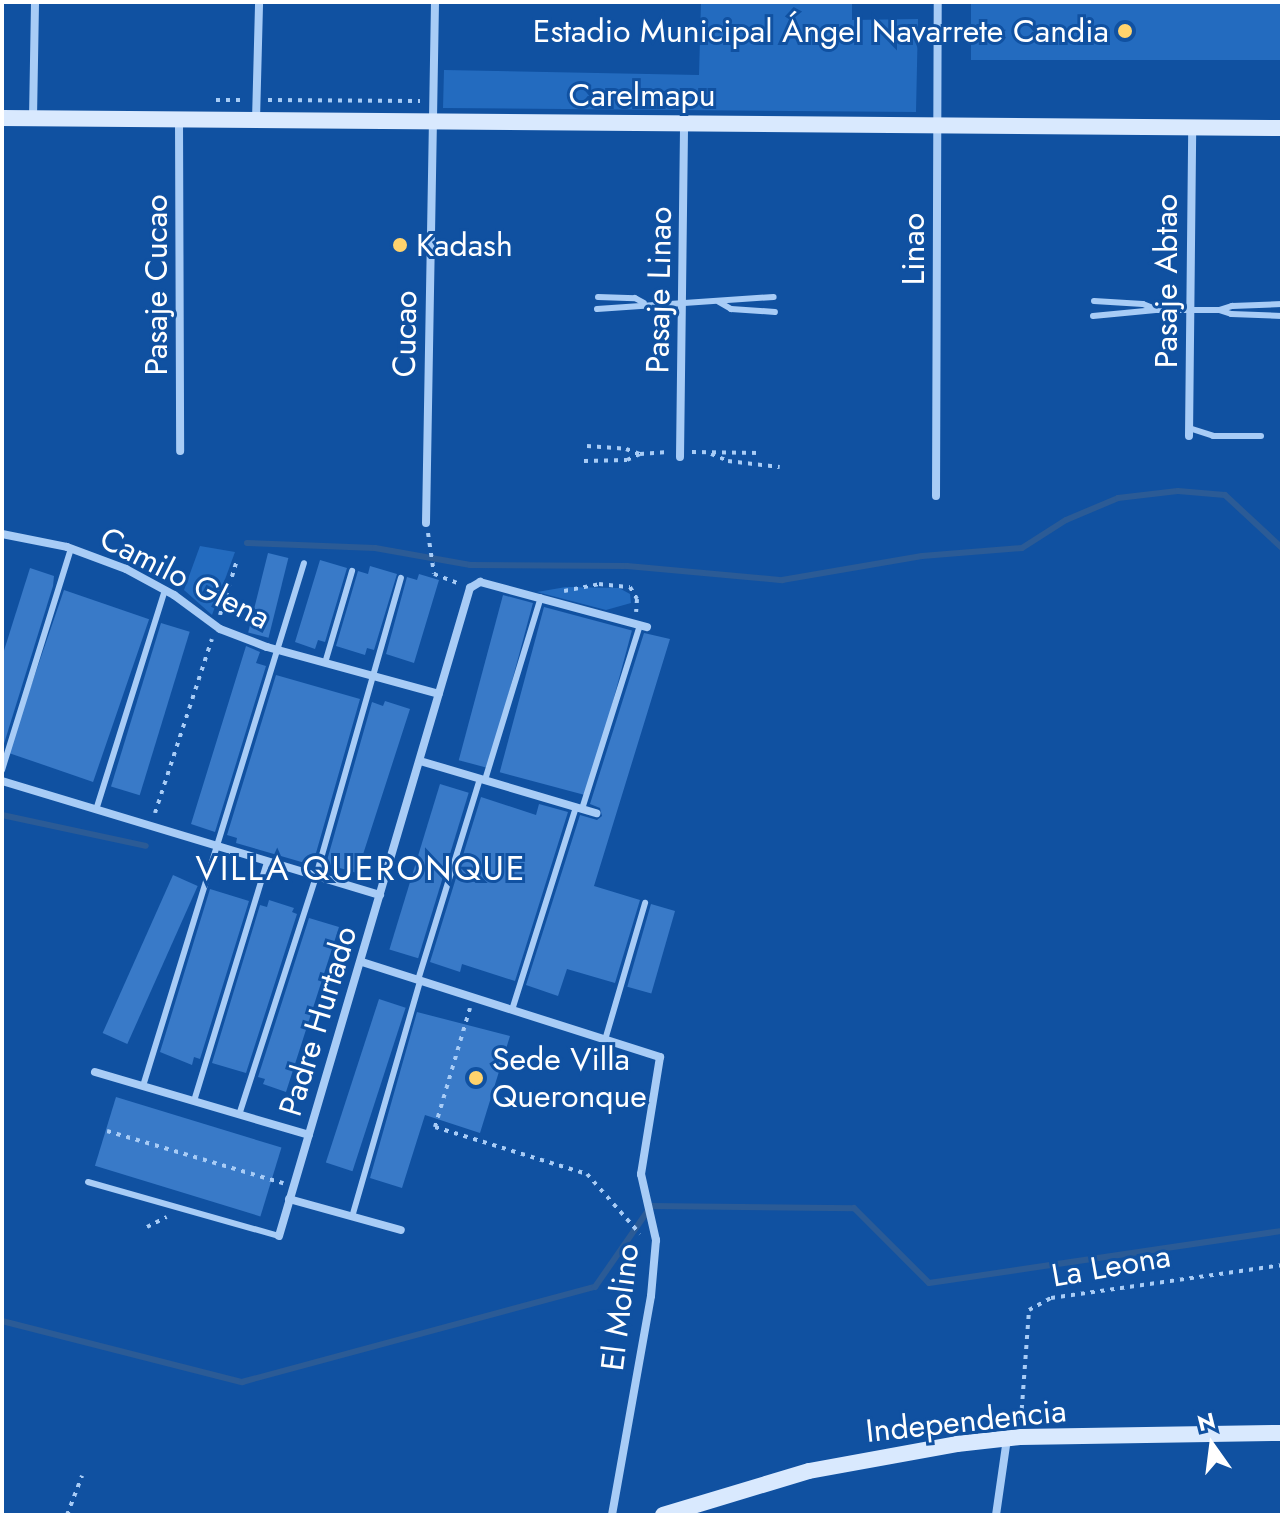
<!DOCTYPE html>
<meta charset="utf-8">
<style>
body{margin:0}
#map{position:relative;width:1284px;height:1517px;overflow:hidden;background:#1051a1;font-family:Jost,sans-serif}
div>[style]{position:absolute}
.green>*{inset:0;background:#236bbf;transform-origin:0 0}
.stream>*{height:6px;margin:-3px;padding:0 3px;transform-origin:3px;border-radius:3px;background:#2b5b96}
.building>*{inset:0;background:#397ac8;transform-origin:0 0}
.path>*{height:4px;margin-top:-2px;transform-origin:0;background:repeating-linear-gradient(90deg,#a8ccf6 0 4px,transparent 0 10px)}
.lane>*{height:6px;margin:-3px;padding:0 3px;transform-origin:3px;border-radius:3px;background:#a8ccf6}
.street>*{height:8px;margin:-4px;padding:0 4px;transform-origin:4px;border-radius:4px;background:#a8ccf6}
.secondary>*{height:16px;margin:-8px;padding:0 8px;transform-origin:8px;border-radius:8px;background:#d9e9fe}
.dots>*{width:22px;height:22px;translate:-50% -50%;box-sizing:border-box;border:4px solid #1051a1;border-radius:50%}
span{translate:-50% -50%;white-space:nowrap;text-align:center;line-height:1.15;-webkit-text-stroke:6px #1051a1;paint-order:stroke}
.poi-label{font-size:32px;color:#fff}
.right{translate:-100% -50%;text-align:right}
.left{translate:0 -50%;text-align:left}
.street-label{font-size:32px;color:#fff}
.neighbourhood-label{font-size:34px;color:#fff;letter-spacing:2px}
.frame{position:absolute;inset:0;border:4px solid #fff;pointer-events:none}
.north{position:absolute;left:1172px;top:1405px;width:80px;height:80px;-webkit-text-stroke:6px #1051a1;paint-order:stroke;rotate:346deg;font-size:22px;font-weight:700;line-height:32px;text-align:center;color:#fff}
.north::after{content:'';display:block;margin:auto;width:28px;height:36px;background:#fff;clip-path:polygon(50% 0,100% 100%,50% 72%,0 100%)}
</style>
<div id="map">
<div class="green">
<i style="clip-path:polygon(701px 2px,852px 2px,852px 20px,918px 19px,916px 112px,443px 108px,444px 70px,699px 75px)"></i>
<i style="left:971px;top:2px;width:311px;height:58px"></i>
<i style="clip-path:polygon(200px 546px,235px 552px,212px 615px,184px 590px)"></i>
<i style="clip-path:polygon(566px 587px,619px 588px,630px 594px,631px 603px,606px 610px,537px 592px)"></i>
</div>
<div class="stream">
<i style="left:247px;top:543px;width:128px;rotate:2.2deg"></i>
<i style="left:375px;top:548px;width:97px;rotate:10.1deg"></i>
<i style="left:470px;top:565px;width:157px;rotate:0.4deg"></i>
<i style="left:627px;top:566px;width:156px;rotate:5.2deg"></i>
<i style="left:782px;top:580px;width:142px;rotate:-9.7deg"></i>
<i style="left:922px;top:556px;width:100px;rotate:-4.6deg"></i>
<i style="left:1022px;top:548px;width:52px;rotate:-32.5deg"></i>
<i style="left:1066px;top:520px;width:56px;rotate:-22.9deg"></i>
<i style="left:1118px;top:498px;width:60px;rotate:-6.7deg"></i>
<i style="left:1178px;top:491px;width:47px;rotate:4.9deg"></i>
<i style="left:1225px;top:495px;width:78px;rotate:42.9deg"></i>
<i style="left:2px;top:815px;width:147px;rotate:12.1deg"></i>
<i style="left:2px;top:1321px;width:248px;rotate:14.3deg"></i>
<i style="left:242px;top:1382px;width:366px;rotate:-15.1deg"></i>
<i style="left:595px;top:1287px;width:98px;rotate:-55.3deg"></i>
<i style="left:651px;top:1206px;width:203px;rotate:0.6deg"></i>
<i style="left:854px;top:1208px;width:106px;rotate:45deg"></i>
<i style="left:929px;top:1283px;width:357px;rotate:-8.4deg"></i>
</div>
<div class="building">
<i style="left:268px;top:553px;width:21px;height:82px;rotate:14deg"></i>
<i style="clip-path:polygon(320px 560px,347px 568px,325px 642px,318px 640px,315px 649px,295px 642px)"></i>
<i style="clip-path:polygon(370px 566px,397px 574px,374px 650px,367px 648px,365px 655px,336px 646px,358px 571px,368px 574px)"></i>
<i style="clip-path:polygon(30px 568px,54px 576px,53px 586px,2px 750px,2px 657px)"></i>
<i style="clip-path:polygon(419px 574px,439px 580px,414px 663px,386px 654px,407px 577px,417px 580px)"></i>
<i style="left:64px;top:590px;width:90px;height:172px;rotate:19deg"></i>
<i style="left:503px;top:595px;width:31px;height:171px;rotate:15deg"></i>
<i style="left:544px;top:607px;width:91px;height:171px;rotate:15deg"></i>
<i style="left:161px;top:623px;width:30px;height:171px;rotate:17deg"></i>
<i style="clip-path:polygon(644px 633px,670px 639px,594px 886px,640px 900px,615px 983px,567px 969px,558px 996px,526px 985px,580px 815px,597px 820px,602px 816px,600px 808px,590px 804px)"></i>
<i style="clip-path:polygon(246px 646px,260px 652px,256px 663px,266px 666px,215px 832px,191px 824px)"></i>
<i style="clip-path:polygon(276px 675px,360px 699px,314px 860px,307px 858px,305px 863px,236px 843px,237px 838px,227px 835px)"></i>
<i style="clip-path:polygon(385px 701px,410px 709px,357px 873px,326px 864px,372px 702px,383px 706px)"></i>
<i style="left:440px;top:784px;width:30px;height:173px;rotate:17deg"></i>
<i style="clip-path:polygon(481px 797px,536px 815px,539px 804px,568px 812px,515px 981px,462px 964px,460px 972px,430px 962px)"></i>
<i style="left:173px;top:875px;width:27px;height:173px;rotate:24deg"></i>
<i style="clip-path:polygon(210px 889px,249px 901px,200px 1059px,194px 1057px,192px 1065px,160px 1052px)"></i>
<i style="clip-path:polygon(269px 900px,294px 908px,292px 912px,297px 914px,246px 1073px,212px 1063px,260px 905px,267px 907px)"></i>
<i style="left:651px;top:904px;width:25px;height:86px;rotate:16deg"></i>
<i style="clip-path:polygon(309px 918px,339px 927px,286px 1092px,263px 1084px,265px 1079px,258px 1077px)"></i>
<i style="left:379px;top:999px;width:28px;height:172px;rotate:18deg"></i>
<i style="clip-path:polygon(417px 1012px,510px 1036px,480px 1133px,425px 1115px,402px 1188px,370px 1178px)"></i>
<i style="left:116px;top:1097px;width:173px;height:72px;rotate:17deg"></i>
</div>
<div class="path">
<i style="left:216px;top:100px;width:28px"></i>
<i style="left:268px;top:100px;width:152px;rotate:0.4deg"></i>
<i style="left:587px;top:446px;width:39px;rotate:4deg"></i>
<i style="left:626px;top:449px;width:15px;rotate:20deg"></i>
<i style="left:640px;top:454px;width:28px;rotate:-4deg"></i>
<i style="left:692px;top:452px;width:69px;rotate:0.8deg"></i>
<i style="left:711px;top:454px;width:18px;rotate:22deg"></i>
<i style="left:728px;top:461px;width:52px;rotate:6.6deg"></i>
<i style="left:584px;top:461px;width:43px;rotate:-1.3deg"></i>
<i style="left:627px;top:460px;width:14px;rotate:-25deg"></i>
<i style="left:428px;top:533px;width:41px;rotate:81.7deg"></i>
<i style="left:434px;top:574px;width:26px;rotate:21deg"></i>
<i style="left:564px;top:591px;width:36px;rotate:-11deg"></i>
<i style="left:599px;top:584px;width:31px;rotate:6deg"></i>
<i style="left:630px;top:587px;width:14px;rotate:60deg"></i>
<i style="left:637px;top:599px;width:13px;rotate:94deg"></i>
<i style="left:220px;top:615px;width:58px;rotate:-72.8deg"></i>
<i style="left:155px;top:813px;width:183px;rotate:-71.9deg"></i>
<i style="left:470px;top:1008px;width:124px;rotate:106.4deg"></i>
<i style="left:435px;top:1127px;width:159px;rotate:17.2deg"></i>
<i style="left:587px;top:1174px;width:80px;rotate:48.5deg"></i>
<i style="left:107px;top:1131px;width:184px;rotate:16.5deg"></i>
<i style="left:147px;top:1227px;width:22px;rotate:-27deg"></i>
<i style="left:1021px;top:1419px;width:109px;rotate:-85.8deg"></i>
<i style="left:1029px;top:1310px;width:25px;rotate:-29deg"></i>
<i style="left:1051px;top:1298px;width:233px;rotate:-8.1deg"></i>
<i style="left:67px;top:1515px;width:42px;rotate:-69deg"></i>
</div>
<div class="lane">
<i style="left:598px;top:297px;width:37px;rotate:2deg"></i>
<i style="left:635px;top:298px;width:10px;rotate:29deg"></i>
<i style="left:1094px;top:301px;width:49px;rotate:3.5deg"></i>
<i style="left:1143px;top:304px;width:16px;rotate:22deg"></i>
<i style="left:1158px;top:310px;width:61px"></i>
<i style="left:1219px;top:310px;width:14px;rotate:-17deg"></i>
<i style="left:1232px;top:306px;width:50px;rotate:-2.3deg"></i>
<i style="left:719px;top:302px;width:14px;rotate:30deg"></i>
<i style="left:731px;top:309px;width:44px;rotate:3.9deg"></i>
<i style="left:597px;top:309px;width:177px;rotate:-3.9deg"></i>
<i style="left:1219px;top:310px;width:13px;rotate:18deg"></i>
<i style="left:1231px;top:314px;width:51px;rotate:2.2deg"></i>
<i style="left:1093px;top:316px;width:63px;rotate:-5.4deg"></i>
<i style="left:1189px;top:428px;width:25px;rotate:18deg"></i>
<i style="left:1213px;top:436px;width:48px"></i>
<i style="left:325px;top:663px;width:96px;rotate:-73.6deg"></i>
<i style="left:2px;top:770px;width:232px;rotate:-72.7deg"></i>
<i style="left:485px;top:780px;width:191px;rotate:-73deg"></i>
<i style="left:582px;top:809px;width:193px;rotate:-72.5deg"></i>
<i style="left:96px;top:810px;width:231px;rotate:-72.6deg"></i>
<i style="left:418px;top:980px;width:210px;rotate:-72.9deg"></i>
<i style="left:512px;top:1010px;width:213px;rotate:-72.5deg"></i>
<i style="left:605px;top:1040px;width:143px;rotate:-73.7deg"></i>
<i style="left:143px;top:1086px;width:547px;rotate:-72.89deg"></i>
<i style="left:194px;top:1101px;width:250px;rotate:-73deg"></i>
<i style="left:239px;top:1115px;width:251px;rotate:-72.1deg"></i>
<i style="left:316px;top:876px;width:310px;rotate:-74.1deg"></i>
<i style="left:88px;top:1182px;width:198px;rotate:15.8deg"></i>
<i style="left:352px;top:1217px;width:246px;rotate:-73.9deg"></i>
</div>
<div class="street">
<i style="left:33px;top:118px;width:116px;rotate:-89deg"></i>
<i style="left:179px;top:120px;width:331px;rotate:89.8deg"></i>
<i style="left:256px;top:120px;width:118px;rotate:-88.5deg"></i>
<i style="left:1189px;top:436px;width:309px;rotate:-89.4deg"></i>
<i style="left:680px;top:457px;width:333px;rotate:-89.3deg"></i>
<i style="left:936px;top:496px;width:494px;rotate:-89.8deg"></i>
<i style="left:426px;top:523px;width:521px;rotate:-89.01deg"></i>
<i style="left:2px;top:534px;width:66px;rotate:11.3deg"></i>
<i style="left:67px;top:547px;width:63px;rotate:20.4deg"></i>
<i style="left:126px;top:569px;width:55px;rotate:28.4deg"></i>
<i style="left:174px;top:595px;width:57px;rotate:36.5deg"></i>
<i style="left:220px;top:629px;width:50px;rotate:21deg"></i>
<i style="left:267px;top:647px;width:178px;rotate:15.3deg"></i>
<i style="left:420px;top:761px;width:184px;rotate:16.5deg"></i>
<i style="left:2px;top:781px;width:395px;rotate:16.8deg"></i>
<i style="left:362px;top:962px;width:313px;rotate:17.7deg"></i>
<i style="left:660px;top:1057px;width:119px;rotate:99.2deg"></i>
<i style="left:641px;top:1174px;width:68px;rotate:77.2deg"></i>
<i style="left:656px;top:1240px;width:56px;rotate:95.1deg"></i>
<i style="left:651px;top:1296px;width:222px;rotate:100.1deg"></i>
<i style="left:95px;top:1072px;width:223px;rotate:16.4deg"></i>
<i style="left:289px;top:1199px;width:116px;rotate:15.5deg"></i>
<i style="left:279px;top:1236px;width:676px;rotate:-73.58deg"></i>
<i style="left:470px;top:588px;width:12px;rotate:-31deg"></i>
<i style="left:480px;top:582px;width:173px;rotate:15.1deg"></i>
<i style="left:996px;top:1515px;width:77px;rotate:-81.8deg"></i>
</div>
<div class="secondary">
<i style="left:2px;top:118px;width:1280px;rotate:0.45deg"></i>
<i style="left:663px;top:1515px;width:152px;rotate:-16.8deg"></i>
<i style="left:809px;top:1471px;width:150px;rotate:-10.3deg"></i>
<i style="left:957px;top:1444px;width:63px;rotate:-6.3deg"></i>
<i style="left:1020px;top:1437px;width:262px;rotate:-0.9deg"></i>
</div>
<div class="dots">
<i style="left:1125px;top:31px;background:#ffd36d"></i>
<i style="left:400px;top:245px;background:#ffd36d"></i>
<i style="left:476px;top:1078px;background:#ffd36d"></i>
</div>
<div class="poi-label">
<span class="right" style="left:1109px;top:31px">Estadio Municipal Ángel Navarrete Candia</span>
<span class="left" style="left:416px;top:245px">Kadash</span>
<span class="left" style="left:492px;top:1078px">Sede Villa<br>Queronque</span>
</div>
<div class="street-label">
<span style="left:642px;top:95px">Carelmapu</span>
<span style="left:913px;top:249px;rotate:-90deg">Linao</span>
<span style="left:1166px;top:281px;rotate:-90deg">Pasaje Abtao</span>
<span style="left:156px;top:285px;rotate:-90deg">Pasaje Cucao</span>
<span style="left:659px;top:290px;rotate:-89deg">Pasaje Linao</span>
<span style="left:405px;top:334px;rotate:-89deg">Cucao</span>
<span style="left:185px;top:578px;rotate:27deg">Camilo Glena</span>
<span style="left:318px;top:1021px;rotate:-73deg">Padre Hurtado</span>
<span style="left:1111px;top:1266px;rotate:-10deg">La Leona</span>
<span style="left:620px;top:1307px;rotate:-83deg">El Molino</span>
<span style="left:966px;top:1421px;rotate:-6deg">Independencia</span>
</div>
<div class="neighbourhood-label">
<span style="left:361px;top:869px">VILLA QUERONQUE</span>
</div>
<div class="frame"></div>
<div class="north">N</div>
</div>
